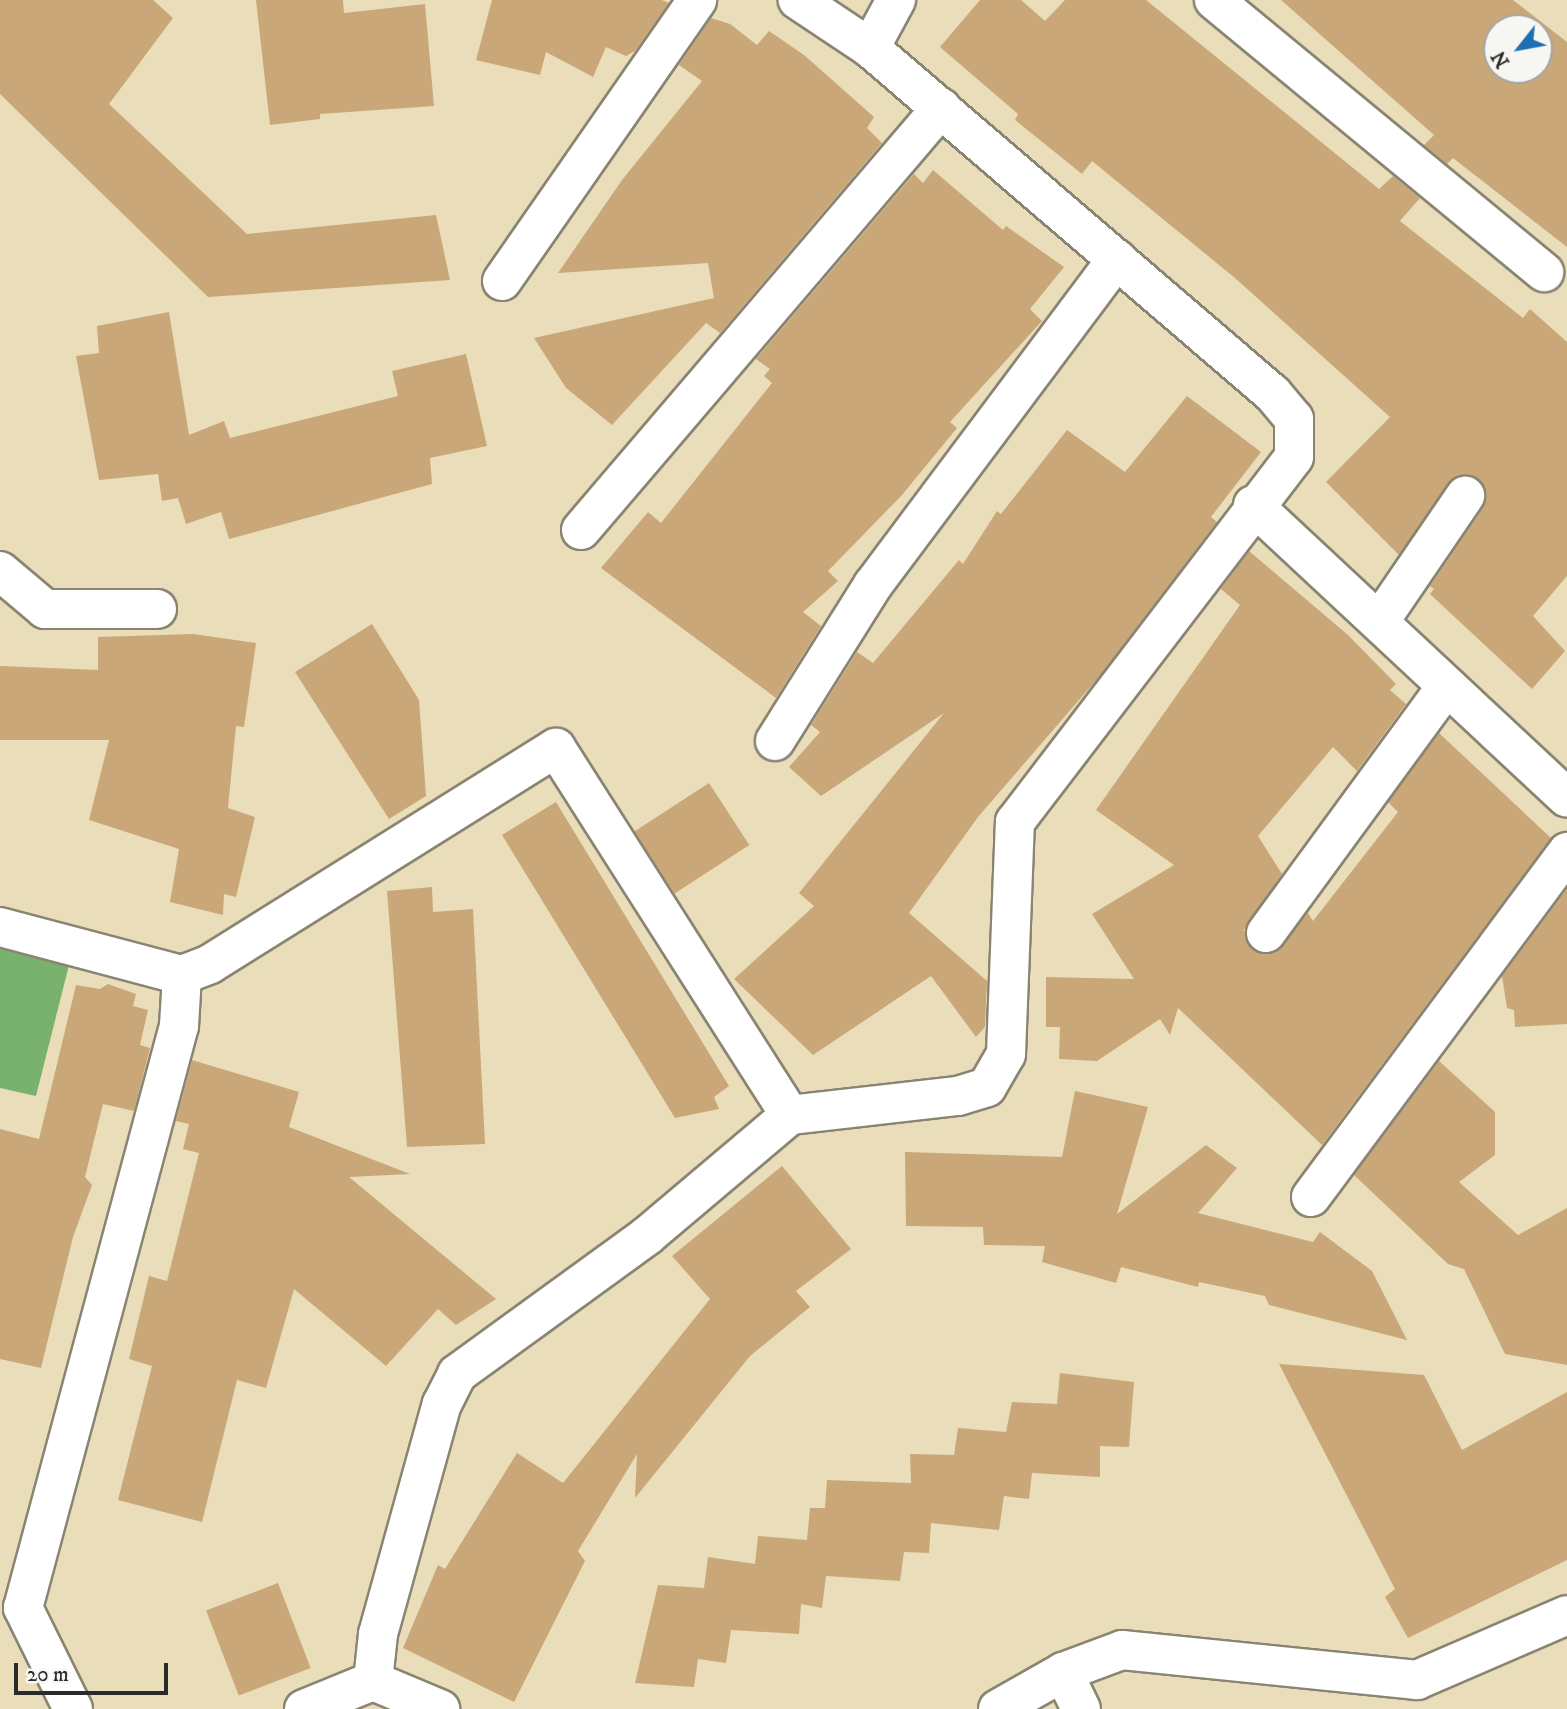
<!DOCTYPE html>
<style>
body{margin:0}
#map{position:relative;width:1567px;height:1709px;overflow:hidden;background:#e9deb9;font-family:"IM FELL DW Pica",serif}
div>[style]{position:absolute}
.forest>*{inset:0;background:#79b16e}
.building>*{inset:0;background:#caa778;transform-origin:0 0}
.roads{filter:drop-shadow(2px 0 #8a8472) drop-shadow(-2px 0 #8a8472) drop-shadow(0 2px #8a8472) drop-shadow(0 -2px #8a8472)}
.minor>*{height:38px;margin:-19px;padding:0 19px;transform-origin:19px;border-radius:19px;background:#fff}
span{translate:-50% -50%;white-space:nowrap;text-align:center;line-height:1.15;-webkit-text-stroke:6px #f6f6f2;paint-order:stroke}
.north{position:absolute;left:1483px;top:14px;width:70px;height:70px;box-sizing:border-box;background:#f6f6f2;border:2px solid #a5a5a2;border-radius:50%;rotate:239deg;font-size:19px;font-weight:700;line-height:28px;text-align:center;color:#2b2b2b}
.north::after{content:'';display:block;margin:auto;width:24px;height:32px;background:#1f6fb2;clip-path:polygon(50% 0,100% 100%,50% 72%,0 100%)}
.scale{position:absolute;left:14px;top:1663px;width:154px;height:32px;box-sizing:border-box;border:4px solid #2b2b2b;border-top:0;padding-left:9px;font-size:21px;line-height:24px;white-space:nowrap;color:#2b2b2b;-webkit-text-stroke:5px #f6f6f2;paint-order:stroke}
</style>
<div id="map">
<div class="forest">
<i style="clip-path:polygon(0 944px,69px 965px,36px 1096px,0 1088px)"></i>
</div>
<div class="building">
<i style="clip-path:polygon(0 0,153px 0,173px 18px,109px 104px,247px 234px,436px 215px,450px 280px,208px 297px,0 94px)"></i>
<i style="clip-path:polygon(256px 0,343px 0,344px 13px,425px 4px,434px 106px,320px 114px,320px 119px,270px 125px)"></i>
<i style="clip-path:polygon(492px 0,662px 0,669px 3px,635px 51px,626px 56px,606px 47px,593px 77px,546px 52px,540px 75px,476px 60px)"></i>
<i style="clip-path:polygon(980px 0,1021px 0,1045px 21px,1065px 0,1146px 0,1379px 189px,1393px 176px,1420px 198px,1400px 221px,1523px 318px,1530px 309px,1567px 342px,1567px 576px,1533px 616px,1565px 651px,1532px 689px,1430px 594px,1434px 589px,1430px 586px,1483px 508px,1484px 486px,1467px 474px,1455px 477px,1399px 555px,1326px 482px,1390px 417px,1235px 278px,1092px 161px,1082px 174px,1015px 120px,1018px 114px,940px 47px)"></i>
<i style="clip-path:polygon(evenodd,1281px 0,1513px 0,1567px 42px,1567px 247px,1453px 158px,1447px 164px,1424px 145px,1434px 135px,1281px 0,1497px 28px,1539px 28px,1539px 70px,1497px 70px,1497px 28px)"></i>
<i style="clip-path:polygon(711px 18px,730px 24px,757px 45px,769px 31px,804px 55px,874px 117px,867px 128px,882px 143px,720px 333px,706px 323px,612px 425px,566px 388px,534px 338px,714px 298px,708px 263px,558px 273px,622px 180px,702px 81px,679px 65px)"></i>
<i style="clip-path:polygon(933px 170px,1003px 230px,1006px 226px,1064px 267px,1030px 309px,1042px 321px,950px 422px,957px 428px,902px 495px,828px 571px,838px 581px,803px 612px,821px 626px,776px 698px,601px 568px,648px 512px,661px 523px,772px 383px,764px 376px,770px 369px,756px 359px,914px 174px,923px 183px)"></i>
<i style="clip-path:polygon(169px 312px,189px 435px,224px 421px,230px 438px,398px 396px,392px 371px,466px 354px,487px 446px,430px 458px,432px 484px,229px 539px,221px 512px,186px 524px,178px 498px,162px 501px,158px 474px,99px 480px,76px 356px,99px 353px,97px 326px)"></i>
<i style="clip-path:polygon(1187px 396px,1261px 452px,1211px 517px,1217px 522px,1098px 678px,978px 817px,909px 913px,987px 981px,985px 1027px,976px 1037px,931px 976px,813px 1055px,734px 979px,814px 906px,799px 893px,944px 713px,821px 796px,789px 767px,820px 732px,811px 725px,857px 652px,873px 663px,959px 560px,963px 564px,997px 511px,1001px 514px,1067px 430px,1125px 472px)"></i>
<i style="clip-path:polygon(1249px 551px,1348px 635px,1396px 684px,1390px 690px,1406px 704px,1357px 771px,1333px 747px,1258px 836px,1282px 874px,1244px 930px,1253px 950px,1275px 953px,1308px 913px,1313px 921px,1398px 812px,1388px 802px,1439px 733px,1551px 838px,1322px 1145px,1178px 1008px,1170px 1035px,1160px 1019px,1097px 1061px,1059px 1059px,1060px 1027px,1046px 1027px,1046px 977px,1134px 979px,1092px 914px,1174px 865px,1096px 810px,1240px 605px,1221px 589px)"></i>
<i style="clip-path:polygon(372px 624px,419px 700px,426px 796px,389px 819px,295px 672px)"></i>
<i style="clip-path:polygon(193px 634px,256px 643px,244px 727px,236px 726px,228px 808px,255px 817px,236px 897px,224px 894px,223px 915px,170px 902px,179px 849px,89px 820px,109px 740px,0 740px,0 666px,98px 670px,98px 637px)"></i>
<i style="left:709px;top:783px;width:74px;height:89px;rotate:57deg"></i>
<i style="clip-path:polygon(556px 802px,729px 1086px,714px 1097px,719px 1109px,675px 1118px,502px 835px)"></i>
<i style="clip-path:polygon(432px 887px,433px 912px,473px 909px,485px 1144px,407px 1147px,387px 891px)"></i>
<i style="clip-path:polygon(1567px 889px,1567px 1024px,1515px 1027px,1514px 1010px,1507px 1008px,1502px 976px)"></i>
<i style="clip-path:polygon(108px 984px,136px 994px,133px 1006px,148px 1010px,140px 1045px,150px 1048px,134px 1111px,103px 1104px,85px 1177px,92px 1185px,73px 1237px,41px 1368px,0 1359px,0 1129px,39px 1139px,76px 985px,100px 989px)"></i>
<i style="clip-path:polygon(192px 1060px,299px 1092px,289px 1127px,410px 1174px,349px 1177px,496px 1299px,456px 1325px,438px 1309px,386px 1366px,294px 1289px,266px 1388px,237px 1380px,202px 1522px,118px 1500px,152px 1366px,129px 1359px,149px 1276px,167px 1281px,199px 1153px,183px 1149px,189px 1124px,176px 1121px)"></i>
<i style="clip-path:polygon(1439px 1061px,1495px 1112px,1495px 1155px,1459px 1182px,1518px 1235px,1567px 1208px,1567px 1365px,1505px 1354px,1464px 1269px,1448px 1264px,1354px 1175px)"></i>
<i style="clip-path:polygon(1075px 1091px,1148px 1107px,1117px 1214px,1206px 1145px,1237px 1168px,1198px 1213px,1313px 1242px,1320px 1232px,1372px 1271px,1407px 1340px,1269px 1305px,1265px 1296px,1199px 1282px,1198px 1287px,1121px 1267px,1116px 1283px,1042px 1262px,1045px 1246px,984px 1245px,983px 1227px,906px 1226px,905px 1152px,1062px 1157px)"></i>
<i style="clip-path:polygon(782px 1166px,851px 1249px,796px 1291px,810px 1307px,750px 1356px,635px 1498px,637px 1454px,578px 1551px,585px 1561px,514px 1702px,403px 1648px,438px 1565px,445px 1569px,517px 1453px,563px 1483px,710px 1299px,672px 1256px)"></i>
<i style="clip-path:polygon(1279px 1364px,1424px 1375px,1462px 1450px,1567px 1392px,1567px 1560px,1408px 1638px,1385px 1597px,1395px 1589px)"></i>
<i style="clip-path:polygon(1060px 1373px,1134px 1382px,1129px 1447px,1100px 1446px,1100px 1477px,1032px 1473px,1029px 1499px,1004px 1496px,999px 1530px,931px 1523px,929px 1553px,904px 1552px,900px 1581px,826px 1576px,822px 1608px,801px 1604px,799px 1634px,731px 1630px,726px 1663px,698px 1659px,694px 1687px,635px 1683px,658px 1585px,704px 1588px,708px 1557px,755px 1564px,758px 1536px,807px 1540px,810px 1508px,825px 1508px,827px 1480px,911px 1483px,910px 1454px,954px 1455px,958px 1428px,1006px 1432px,1012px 1402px,1057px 1404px)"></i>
<i style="left:278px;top:1583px;width:91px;height:77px;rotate:69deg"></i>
</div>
<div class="roads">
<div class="minor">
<i style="left:1214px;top:0;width:428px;rotate:39.5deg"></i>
<i style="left:870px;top:48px;width:55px;rotate:-61.6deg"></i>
<i style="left:502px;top:281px;width:342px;rotate:-55.2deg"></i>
<i style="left:1253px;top:505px;width:429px;rotate:43deg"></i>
<i style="left:581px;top:530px;width:555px;rotate:-49.53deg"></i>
<i style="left:0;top:571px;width:59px;rotate:40.2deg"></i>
<i style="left:45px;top:609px;width:112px"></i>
<i style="left:1379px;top:622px;width:153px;rotate:-55.7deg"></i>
<i style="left:775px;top:741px;width:184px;rotate:-57.9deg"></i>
<i style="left:873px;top:585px;width:407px;rotate:-53.2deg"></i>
<i style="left:0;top:927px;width:188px;rotate:14.8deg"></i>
<i style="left:182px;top:975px;width:30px;rotate:-21deg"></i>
<i style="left:210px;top:964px;width:408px;rotate:-32deg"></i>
<i style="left:556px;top:748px;width:435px;rotate:57.5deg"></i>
<i style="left:1266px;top:933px;width:303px;rotate:-53.8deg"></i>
<i style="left:1311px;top:1197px;width:430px;rotate:-53.4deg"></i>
<i style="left:1063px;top:1672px;width:41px;rotate:64.1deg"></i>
<i style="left:373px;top:1681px;width:47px;rotate:-83.9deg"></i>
<i style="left:378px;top:1634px;width:239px;rotate:-74.5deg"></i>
<i style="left:442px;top:1404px;width:34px;rotate:-63deg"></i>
<i style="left:457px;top:1374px;width:236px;rotate:-36deg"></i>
<i style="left:648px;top:1235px;width:186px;rotate:-40.2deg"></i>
<i style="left:790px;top:1115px;width:169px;rotate:-6.5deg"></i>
<i style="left:958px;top:1096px;width:30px;rotate:-17deg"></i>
<i style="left:987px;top:1087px;width:38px;rotate:-60deg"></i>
<i style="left:1006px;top:1054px;width:232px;rotate:-87.8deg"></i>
<i style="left:1015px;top:822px;width:459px;rotate:-52.6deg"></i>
<i style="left:1294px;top:457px;width:38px;rotate:-90deg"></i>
<i style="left:1294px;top:419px;width:33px;rotate:-130deg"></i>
<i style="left:1273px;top:394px;width:531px;rotate:-139.35deg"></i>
<i style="left:870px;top:48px;width:87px;rotate:-146.3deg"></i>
<i style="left:73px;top:1709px;width:113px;rotate:-116.3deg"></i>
<i style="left:23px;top:1608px;width:603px;rotate:-75deg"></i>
<i style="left:179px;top:1026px;width:51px;rotate:-86.6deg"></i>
<i style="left:304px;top:1709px;width:74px;rotate:-22.1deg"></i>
<i style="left:373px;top:1681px;width:73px;rotate:22.7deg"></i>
<i style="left:998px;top:1709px;width:75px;rotate:-29.6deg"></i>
<i style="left:1063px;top:1672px;width:63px;rotate:-20.4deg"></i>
<i style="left:1122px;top:1650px;width:297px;rotate:5.8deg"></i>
<i style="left:1417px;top:1680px;width:163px;rotate:-23.4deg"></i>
</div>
</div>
<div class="north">N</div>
<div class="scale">20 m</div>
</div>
